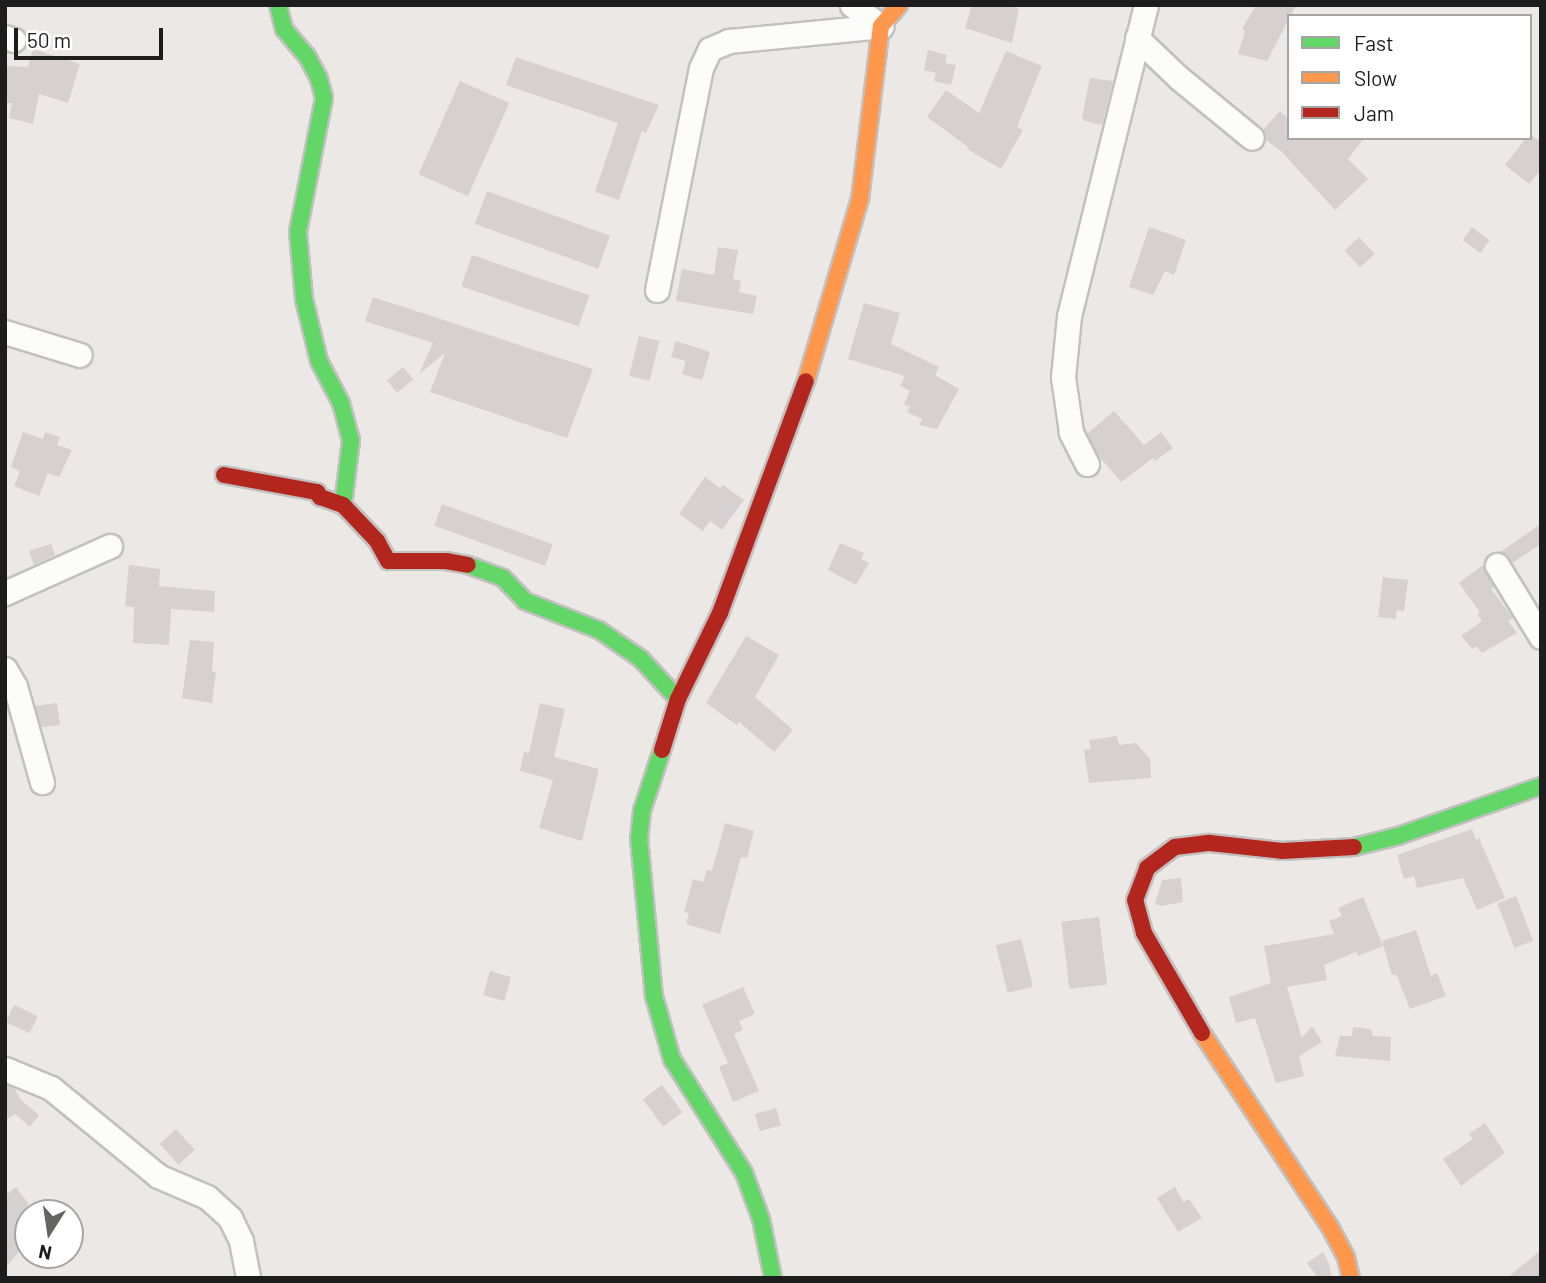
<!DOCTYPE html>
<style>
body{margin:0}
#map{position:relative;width:1546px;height:1283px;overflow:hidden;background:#ebe8e5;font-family:Barlow,sans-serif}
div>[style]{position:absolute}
.building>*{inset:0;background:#d6d1d0;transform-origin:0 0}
.roads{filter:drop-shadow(2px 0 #c2c1c0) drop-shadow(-2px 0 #c2c1c0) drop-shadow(0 2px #c2c1c0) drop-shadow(0 -2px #c2c1c0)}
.street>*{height:23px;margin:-11.5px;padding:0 11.5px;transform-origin:11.5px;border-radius:11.5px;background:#fcfcfb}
.fast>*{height:16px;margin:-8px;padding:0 8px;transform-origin:8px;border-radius:8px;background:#63d668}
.slow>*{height:16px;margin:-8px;padding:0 8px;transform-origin:8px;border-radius:8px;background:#ff974d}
.jam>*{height:16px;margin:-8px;padding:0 8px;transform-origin:8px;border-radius:8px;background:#b3261e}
span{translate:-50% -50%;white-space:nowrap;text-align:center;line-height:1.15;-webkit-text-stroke:6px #fff;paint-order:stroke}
.frame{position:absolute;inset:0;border:7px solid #1d1d1d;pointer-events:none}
.legend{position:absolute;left:1287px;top:14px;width:245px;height:126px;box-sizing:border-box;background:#fff;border:2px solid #a5a5a5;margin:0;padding:9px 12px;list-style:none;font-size:21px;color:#1d1d1d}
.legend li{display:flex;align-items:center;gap:14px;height:35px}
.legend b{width:35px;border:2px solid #a5a5a5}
.north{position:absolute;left:14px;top:1199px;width:70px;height:70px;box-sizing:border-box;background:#fff;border:2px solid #a5a5a5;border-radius:50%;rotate:192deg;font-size:19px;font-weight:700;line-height:28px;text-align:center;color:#1d1d1d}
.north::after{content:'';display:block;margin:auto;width:24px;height:32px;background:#656463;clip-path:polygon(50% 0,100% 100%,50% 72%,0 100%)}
.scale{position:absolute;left:14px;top:28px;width:149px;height:32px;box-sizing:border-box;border:4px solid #1d1d1d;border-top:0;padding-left:9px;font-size:21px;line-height:24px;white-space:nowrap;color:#1d1d1d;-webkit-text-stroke:5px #fff;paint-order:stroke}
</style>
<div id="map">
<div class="building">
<i style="clip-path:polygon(972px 5px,1008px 5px,1019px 9px,1012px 43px,965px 28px)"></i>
<i style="clip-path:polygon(1256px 5px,1296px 5px,1267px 61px,1238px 54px,1245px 31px,1242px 29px)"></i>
<i style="clip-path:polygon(33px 49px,80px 64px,68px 103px,39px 94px,33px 124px,9px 118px,12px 103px,5px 103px,5px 66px,28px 67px)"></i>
<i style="clip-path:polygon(928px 50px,947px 55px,945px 63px,956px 65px,951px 85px,934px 81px,936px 73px,924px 70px)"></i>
<i style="clip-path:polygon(1006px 51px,1042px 66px,1017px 127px,1023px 130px,1001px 169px,967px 149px,968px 147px,927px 117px,946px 90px,979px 113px)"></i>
<i style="clip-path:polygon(516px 57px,659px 105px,646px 133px,642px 131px,619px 200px,595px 192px,618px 123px,506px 85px)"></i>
<i style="clip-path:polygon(1090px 78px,1113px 81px,1102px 125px,1085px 121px,1082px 117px)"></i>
<i style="left:460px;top:81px;width:54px;height:102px;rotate:24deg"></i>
<i style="clip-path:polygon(1280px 111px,1289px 119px,1289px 138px,1364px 138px,1348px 159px,1368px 179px,1335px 210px,1281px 151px,1266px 140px,1263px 130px)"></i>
<i style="clip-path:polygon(1530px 134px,1541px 142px,1541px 170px,1529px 184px,1505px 165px,1526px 138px,1530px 138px)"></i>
<i style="left:487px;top:191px;width:131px;height:35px;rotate:20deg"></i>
<i style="clip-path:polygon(1149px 227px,1186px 240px,1174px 275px,1165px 271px,1153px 295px,1129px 287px)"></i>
<i style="left:1472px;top:227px;width:22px;height:16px;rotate:36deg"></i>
<i style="left:1359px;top:237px;width:23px;height:20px;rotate:47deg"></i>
<i style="clip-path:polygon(718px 247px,738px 250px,733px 279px,741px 281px,739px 292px,757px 296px,753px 314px,676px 301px,682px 269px,714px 275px)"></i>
<i style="left:472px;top:255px;width:124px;height:33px;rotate:19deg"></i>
<i style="clip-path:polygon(373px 297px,593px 369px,567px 438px,430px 392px,445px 353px,419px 374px,433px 343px,365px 321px)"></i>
<i style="clip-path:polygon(864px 303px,900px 313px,891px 344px,939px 367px,935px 375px,959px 389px,937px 429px,919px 425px,922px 419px,907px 412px,910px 407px,904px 404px,910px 391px,900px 386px,905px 376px,848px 359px)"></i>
<i style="left:639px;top:336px;width:21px;height:41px;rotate:14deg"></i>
<i style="clip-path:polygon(676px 341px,710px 352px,702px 380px,682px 374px,686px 361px,671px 357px)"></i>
<i style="left:403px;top:367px;width:16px;height:21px;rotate:50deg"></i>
<i style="clip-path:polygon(1114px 411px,1144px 445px,1161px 432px,1173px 448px,1155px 461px,1153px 458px,1121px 482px,1098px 455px,1087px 434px)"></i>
<i style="clip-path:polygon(23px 432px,43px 439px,45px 432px,60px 437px,57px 445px,72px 450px,59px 477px,48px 473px,39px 496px,14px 486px,20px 471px,11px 467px)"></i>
<i style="clip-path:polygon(705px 477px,720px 488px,723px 485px,744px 500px,722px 530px,710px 521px,703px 531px,679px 514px)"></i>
<i style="left:442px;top:504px;width:118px;height:23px;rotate:20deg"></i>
<i style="clip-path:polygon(1541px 524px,1541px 544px,1512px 563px,1500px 552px)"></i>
<i style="clip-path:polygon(840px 543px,864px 553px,861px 559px,869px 563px,856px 585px,828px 570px)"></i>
<i style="clip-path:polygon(51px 544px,55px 555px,34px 565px,29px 551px)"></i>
<i style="clip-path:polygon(129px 565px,160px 569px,159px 586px,215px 591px,214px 612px,171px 609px,169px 645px,133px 643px,134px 607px,125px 606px)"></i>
<i style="clip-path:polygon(1483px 565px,1494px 587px,1491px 589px,1513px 618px,1508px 621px,1517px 633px,1482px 653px,1476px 646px,1472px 649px,1461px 636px,1482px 621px,1477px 614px,1480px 612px,1459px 583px)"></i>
<i style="clip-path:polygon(1383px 577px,1408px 580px,1404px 611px,1397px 610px,1396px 619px,1378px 617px)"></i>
<i style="clip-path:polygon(746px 636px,779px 655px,755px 697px,793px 730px,774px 752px,739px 722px,737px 725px,706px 703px)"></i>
<i style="clip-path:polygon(190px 640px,214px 642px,212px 671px,216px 672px,212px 703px,182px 698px)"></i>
<i style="clip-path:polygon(57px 703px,60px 725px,41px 727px,35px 706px)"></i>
<i style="clip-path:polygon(540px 703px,565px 709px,554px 757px,599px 769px,582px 841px,539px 828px,553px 780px,520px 771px,524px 752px,529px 753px)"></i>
<i style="clip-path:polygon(1117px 736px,1119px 745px,1136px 743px,1150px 759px,1151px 778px,1089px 783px,1084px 750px,1091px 749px,1089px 740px)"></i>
<i style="clip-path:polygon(725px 823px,754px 831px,747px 858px,741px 857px,720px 934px,686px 924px,689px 913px,684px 912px,693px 879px,703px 882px,707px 870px,712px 871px)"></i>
<i style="clip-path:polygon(1472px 829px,1476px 840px,1479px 838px,1505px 898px,1477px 910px,1463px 878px,1417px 888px,1414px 876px,1404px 879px,1397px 855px)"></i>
<i style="clip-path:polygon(1181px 878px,1183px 902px,1161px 906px,1155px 904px,1162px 880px)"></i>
<i style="left:1516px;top:896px;width:48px;height:20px;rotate:69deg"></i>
<i style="clip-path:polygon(1363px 897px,1383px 946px,1358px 956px,1356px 952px,1324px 965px,1327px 980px,1287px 987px,1302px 1038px,1312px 1026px,1322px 1042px,1299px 1056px,1304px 1076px,1276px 1083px,1255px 1018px,1236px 1023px,1229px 997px,1271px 983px,1264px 946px,1334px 934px,1329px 921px,1342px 916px,1338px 908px)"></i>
<i style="left:1099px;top:917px;width:68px;height:38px;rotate:83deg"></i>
<i style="clip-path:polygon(1416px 930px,1431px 976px,1437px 973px,1446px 996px,1410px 1009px,1396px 974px,1392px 975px,1382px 941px)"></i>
<i style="left:1021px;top:939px;width:49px;height:26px;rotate:76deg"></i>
<i style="left:490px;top:971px;width:22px;height:25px;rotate:16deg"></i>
<i style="clip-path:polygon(743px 987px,755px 1014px,739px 1021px,743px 1030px,734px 1034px,759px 1091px,733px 1102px,719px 1067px,728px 1063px,702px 1005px)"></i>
<i style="left:14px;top:1005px;width:26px;height:19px;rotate:25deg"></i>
<i style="clip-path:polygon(1353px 1027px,1371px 1029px,1373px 1036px,1391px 1037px,1390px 1061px,1335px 1056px,1340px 1036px,1352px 1036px)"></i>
<i style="clip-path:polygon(5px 1084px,14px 1088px,21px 1100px,39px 1115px,30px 1127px,15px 1114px,5px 1120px)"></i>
<i style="left:662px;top:1085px;width:34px;height:24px;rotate:53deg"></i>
<i style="left:776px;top:1108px;width:18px;height:22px;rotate:74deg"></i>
<i style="clip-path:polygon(1485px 1123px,1505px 1153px,1461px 1186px,1443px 1159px,1473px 1139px,1469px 1134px)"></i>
<i style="left:176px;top:1129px;width:28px;height:22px;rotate:48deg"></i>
<i style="clip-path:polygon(16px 1187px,28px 1203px,28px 1240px,5px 1269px,5px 1195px)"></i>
<i style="clip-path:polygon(1175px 1187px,1183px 1202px,1189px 1199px,1202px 1218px,1178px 1232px,1157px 1198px)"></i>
<i style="clip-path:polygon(1541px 1250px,1541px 1278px,1507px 1278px)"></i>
<i style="clip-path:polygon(1323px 1252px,1329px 1264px,1332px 1278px,1318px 1278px,1307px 1263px)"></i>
</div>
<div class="roads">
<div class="street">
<i style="left:852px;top:5px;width:36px;rotate:36deg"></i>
<i style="left:5px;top:37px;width:9px;rotate:18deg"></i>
<i style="left:1137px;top:38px;width:58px;rotate:43.6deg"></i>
<i style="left:1179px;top:78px;width:94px;rotate:39.4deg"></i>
<i style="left:657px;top:290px;width:226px;rotate:-78.8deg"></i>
<i style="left:701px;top:68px;width:21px;rotate:-65deg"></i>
<i style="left:710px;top:49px;width:21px;rotate:-23deg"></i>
<i style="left:729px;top:41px;width:153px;rotate:-5.6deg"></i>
<i style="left:5px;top:332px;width:78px;rotate:17deg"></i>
<i style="left:1087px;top:464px;width:36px;rotate:-117deg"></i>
<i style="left:1071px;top:432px;width:56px;rotate:-98.3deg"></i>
<i style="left:1063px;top:377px;width:61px;rotate:-84.4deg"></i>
<i style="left:1069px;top:316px;width:320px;rotate:-76.1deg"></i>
<i style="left:1497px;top:565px;width:84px;rotate:58.6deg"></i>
<i style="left:5px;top:593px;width:115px;rotate:-24.1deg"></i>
<i style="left:5px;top:669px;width:20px;rotate:60deg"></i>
<i style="left:15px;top:686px;width:100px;rotate:74.3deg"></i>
<i style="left:5px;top:1069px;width:50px;rotate:22.4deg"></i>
<i style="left:51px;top:1088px;width:139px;rotate:39.4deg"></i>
<i style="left:158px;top:1176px;width:53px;rotate:23.2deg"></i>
<i style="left:207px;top:1197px;width:31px;rotate:42deg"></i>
<i style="left:230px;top:1218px;width:25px;rotate:64deg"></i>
<i style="left:241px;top:1241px;width:38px;rotate:79deg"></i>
</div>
<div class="fast">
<i style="left:278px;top:5px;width:25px;rotate:76deg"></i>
<i style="left:284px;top:29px;width:35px;rotate:50deg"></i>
<i style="left:307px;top:56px;width:26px;rotate:62deg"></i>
<i style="left:319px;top:79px;width:20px;rotate:75deg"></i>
<i style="left:324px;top:98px;width:136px;rotate:101deg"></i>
<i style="left:298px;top:232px;width:67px;rotate:84.9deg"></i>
<i style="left:304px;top:299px;width:64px;rotate:76.4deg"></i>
<i style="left:319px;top:361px;width:47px;rotate:62.4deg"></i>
<i style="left:341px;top:403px;width:38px;rotate:75deg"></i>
<i style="left:351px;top:440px;width:65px;rotate:97deg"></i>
<i style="left:468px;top:565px;width:37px;rotate:20deg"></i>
<i style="left:503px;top:578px;width:32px;rotate:46deg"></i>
<i style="left:525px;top:601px;width:79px;rotate:21.4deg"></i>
<i style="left:599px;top:630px;width:51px;rotate:34.6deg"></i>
<i style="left:641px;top:659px;width:54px;rotate:47.2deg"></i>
<i style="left:662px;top:750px;width:64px;rotate:108.2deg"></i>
<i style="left:642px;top:811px;width:27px;rotate:96deg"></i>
<i style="left:639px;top:838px;width:159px;rotate:84.6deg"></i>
<i style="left:654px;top:996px;width:66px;rotate:74.1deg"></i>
<i style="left:672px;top:1059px;width:135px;rotate:57.7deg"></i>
<i style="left:744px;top:1173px;width:49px;rotate:69.7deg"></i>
<i style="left:761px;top:1219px;width:60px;rotate:78.5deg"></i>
<i style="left:1354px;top:847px;width:45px;rotate:-14deg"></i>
<i style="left:1398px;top:836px;width:151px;rotate:-19.3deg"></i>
</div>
<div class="slow">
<i style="left:806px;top:381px;width:190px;rotate:-73.5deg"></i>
<i style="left:860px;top:199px;width:174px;rotate:-83.1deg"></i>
<i style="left:881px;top:26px;width:28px;rotate:-49deg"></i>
<i style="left:1202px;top:1033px;width:232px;rotate:56.6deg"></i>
<i style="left:1330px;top:1227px;width:34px;rotate:62deg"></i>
<i style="left:1346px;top:1257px;width:22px;rotate:77deg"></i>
</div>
<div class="jam">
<i style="left:224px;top:475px;width:95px;rotate:10.4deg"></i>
<i style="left:317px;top:492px;width:6px;rotate:59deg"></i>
<i style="left:320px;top:497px;width:24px;rotate:19deg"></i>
<i style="left:343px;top:505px;width:50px;rotate:46.6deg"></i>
<i style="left:377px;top:541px;width:23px;rotate:61deg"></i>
<i style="left:388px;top:561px;width:58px"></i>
<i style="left:446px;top:561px;width:22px;rotate:10deg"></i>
<i style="left:662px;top:750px;width:53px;rotate:-72.6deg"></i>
<i style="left:678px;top:699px;width:96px;rotate:-64deg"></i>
<i style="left:720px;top:613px;width:247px;rotate:-69.7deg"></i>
<i style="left:1202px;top:1033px;width:116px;rotate:-120.1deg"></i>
<i style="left:1144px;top:933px;width:34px;rotate:-105deg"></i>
<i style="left:1135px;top:900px;width:34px;rotate:-69deg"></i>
<i style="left:1147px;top:868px;width:35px;rotate:-37deg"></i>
<i style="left:1175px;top:847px;width:35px;rotate:-7deg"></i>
<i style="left:1210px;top:843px;width:72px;rotate:6.3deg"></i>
<i style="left:1282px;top:851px;width:72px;rotate:-3.2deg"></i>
</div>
</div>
<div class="frame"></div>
<ul class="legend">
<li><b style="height:9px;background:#63d668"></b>Fast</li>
<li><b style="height:9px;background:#ff974d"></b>Slow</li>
<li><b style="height:9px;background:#b3261e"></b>Jam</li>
</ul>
<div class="north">N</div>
<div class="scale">50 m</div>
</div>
